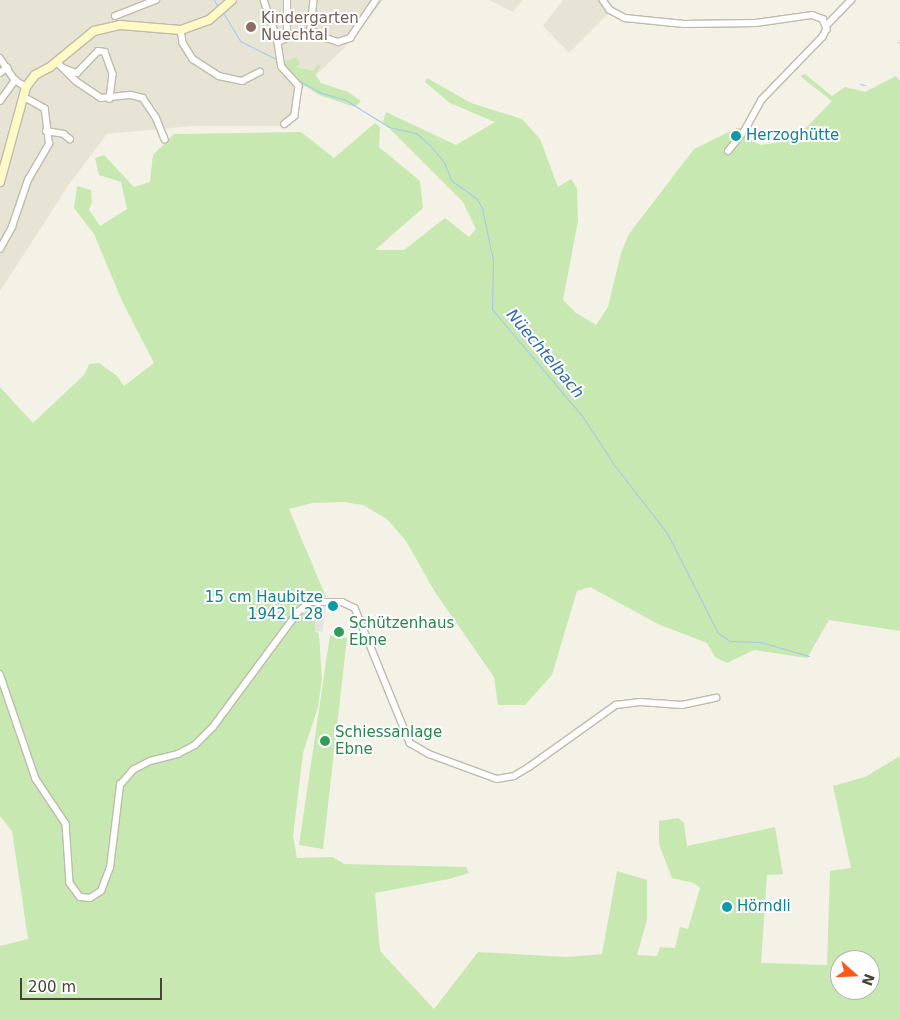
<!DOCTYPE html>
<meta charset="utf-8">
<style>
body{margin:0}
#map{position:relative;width:900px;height:1020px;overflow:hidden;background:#f4f2e7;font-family:"DejaVu Sans",sans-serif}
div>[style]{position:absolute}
.residential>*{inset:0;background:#e8e4d5}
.green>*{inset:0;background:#c7e8b0}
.parking>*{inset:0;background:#e5e3df;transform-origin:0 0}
.stream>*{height:1px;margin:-0.5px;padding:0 0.5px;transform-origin:0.5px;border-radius:0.5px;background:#a3c7f1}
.roads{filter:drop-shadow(1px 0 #bfbbaa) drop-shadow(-1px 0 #bfbbaa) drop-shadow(0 1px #bfbbaa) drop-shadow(0 -1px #bfbbaa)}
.street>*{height:5.5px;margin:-2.75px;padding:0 2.75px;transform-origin:2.75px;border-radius:2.75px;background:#fff}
.secondary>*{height:8px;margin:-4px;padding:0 4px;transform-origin:4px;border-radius:4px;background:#fff9c6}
.dots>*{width:14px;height:14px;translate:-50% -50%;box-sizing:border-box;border:2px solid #fff;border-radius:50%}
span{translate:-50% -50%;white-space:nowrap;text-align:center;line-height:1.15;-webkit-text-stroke:4px #fff;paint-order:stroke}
.education-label{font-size:15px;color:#785e54}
.left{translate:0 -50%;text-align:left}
.culture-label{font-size:15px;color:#0d838f}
.right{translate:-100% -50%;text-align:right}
.leisure-label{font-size:15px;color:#27864d}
.water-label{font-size:16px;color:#2e69b4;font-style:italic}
.north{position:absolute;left:830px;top:950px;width:50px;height:50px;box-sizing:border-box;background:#fff;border:1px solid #b5b4af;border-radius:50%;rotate:110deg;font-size:14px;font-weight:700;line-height:20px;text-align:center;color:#474336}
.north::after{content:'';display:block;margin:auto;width:18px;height:22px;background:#fb5817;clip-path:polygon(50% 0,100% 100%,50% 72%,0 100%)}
.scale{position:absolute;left:20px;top:978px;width:142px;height:22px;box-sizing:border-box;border:2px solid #474336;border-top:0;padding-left:6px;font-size:15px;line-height:18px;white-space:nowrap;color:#474336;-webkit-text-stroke:4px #fff;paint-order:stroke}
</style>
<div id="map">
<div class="residential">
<i style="clip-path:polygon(0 0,383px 0,347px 45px,302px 89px,298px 115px,290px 126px,192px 126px,107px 134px,70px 183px,0 291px)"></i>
<i style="clip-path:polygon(489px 0,523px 0,513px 12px)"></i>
<i style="clip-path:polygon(563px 0,601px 0,609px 13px,569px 53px,543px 26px)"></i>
</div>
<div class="green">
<i style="clip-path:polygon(297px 57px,300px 65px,295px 67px,313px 71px,317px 65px,321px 66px,315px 74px,321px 83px,348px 92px,361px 101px,355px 107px,319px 95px,299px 82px,286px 69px,285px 61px)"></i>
<i style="clip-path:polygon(evenodd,805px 74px,832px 96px,845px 87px,865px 92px,896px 76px,900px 81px,900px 631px,829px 620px,807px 658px,754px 650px,727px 663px,715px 657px,707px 643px,658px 624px,590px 587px,577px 591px,552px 675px,525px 705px,498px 705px,494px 677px,435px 592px,406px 541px,387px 519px,363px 505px,344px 502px,312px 503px,289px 509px,326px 597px,317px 600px,315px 631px,319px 634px,322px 679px,318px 707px,303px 753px,293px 836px,297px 858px,333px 857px,344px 864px,466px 867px,469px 873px,449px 879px,375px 893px,380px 951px,434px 1009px,478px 952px,567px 957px,602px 954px,617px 871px,647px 880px,647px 920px,637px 955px,657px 956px,660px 947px,675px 948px,680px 927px,688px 929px,700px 888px,694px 883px,672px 878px,659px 844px,659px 821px,678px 818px,684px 823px,687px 846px,775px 827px,783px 874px,767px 875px,761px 963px,827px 965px,830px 871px,851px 868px,833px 786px,865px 777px,900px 756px,900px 1020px,0 1020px,0 946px,28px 939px,12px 831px,0 816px,0 387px,33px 423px,85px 374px,89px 364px,99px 363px,117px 376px,124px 386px,154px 363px,122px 301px,94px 234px,74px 208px,77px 186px,91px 190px,92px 202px,89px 210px,100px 226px,127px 209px,121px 182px,99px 175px,95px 158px,104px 155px,134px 187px,150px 182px,153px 155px,174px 134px,301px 132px,334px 158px,375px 123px,380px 127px,379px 147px,420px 181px,423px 208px,375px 250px,404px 250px,445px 218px,469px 237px,476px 229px,463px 202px,383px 122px,386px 112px,456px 145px,495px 122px,450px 103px,425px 82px,427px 78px,471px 103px,522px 119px,540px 139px,558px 187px,571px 179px,577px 188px,578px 221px,563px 300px,576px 313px,596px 325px,608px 307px,621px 253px,629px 234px,694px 149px,737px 128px,741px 128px,745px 137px,761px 145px,788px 141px,801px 133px,832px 101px,800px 76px,805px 74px,840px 960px,870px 960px,870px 990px,840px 990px,840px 960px)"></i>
<i style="clip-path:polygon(330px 635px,347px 638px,323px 849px,299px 845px)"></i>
</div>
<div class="parking">
<i style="left:318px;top:604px;width:8px;height:27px;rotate:7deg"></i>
</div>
<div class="stream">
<i style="left:214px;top:0;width:8px;rotate:60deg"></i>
<i style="left:224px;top:14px;width:31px;rotate:59deg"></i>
<i style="left:240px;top:41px;width:42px;rotate:26.6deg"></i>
<i style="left:898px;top:42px;width:2px"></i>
<i style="left:296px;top:79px;width:29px;rotate:29deg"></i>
<i style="left:321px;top:93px;width:24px;rotate:15deg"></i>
<i style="left:344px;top:99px;width:53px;rotate:31.9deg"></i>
<i style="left:389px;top:127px;width:28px;rotate:13deg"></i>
<i style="left:416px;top:133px;width:18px;rotate:41deg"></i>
<i style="left:430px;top:145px;width:22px;rotate:51deg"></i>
<i style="left:444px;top:162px;width:19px;rotate:69deg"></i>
<i style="left:451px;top:180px;width:32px;rotate:36deg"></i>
<i style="left:477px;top:199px;width:10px;rotate:61deg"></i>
<i style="left:482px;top:208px;width:53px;rotate:78.1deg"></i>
<i style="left:493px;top:260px;width:49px;rotate:91.2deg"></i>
<i style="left:492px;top:309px;width:141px;rotate:49.9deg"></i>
<i style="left:583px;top:417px;width:59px;rotate:56.9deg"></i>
<i style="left:615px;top:466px;width:85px;rotate:52.2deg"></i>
<i style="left:667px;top:533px;width:112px;rotate:63deg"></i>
<i style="left:718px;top:633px;width:14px;rotate:34deg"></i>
<i style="left:730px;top:641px;width:30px;rotate:2deg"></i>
<i style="left:760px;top:642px;width:51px;rotate:15.9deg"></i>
<i style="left:860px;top:84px;width:5px;rotate:11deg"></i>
</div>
<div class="roads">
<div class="street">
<i style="left:264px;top:0;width:39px;rotate:71deg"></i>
<i style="left:277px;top:37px;width:30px;rotate:81deg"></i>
<i style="left:282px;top:67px;width:25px;rotate:48deg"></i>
<i style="left:299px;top:86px;width:30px;rotate:98deg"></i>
<i style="left:295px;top:116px;width:13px;rotate:141deg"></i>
<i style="left:314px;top:0;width:29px;rotate:96deg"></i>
<i style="left:311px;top:29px;width:11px;rotate:38deg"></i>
<i style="left:320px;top:36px;width:19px;rotate:18deg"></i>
<i style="left:338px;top:42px;width:13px;rotate:-18deg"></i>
<i style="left:350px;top:38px;width:46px;rotate:-55.6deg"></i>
<i style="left:603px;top:0;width:12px;rotate:55deg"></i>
<i style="left:610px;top:10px;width:17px;rotate:28deg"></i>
<i style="left:625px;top:18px;width:59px;rotate:5.8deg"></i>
<i style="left:684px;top:24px;width:72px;rotate:-0.8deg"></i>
<i style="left:756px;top:23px;width:57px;rotate:-8.1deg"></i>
<i style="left:812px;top:15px;width:12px;rotate:20deg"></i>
<i style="left:823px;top:19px;width:11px;rotate:68deg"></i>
<i style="left:827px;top:29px;width:9px;rotate:117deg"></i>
<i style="left:823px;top:37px;width:88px;rotate:134.1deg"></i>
<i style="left:762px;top:100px;width:35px;rotate:119deg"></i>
<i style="left:745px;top:131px;width:26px;rotate:129deg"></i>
<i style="left:115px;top:16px;width:44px;rotate:-21.3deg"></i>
<i style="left:827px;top:25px;width:35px;rotate:-46deg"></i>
<i style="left:181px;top:30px;width:13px;rotate:81deg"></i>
<i style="left:183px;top:43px;width:19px;rotate:58deg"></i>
<i style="left:193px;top:59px;width:31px;rotate:33deg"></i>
<i style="left:219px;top:76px;width:24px;rotate:12deg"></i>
<i style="left:242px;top:81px;width:20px;rotate:-27deg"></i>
<i style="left:278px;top:42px;width:10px;rotate:-24deg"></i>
<i style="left:287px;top:38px;width:38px;rotate:-90deg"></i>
<i style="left:0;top:58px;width:27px;rotate:56deg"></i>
<i style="left:15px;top:80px;width:13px;rotate:32deg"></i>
<i style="left:57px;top:62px;width:27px;rotate:45deg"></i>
<i style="left:76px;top:81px;width:30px;rotate:34deg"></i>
<i style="left:101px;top:98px;width:30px;rotate:-6deg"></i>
<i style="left:131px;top:95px;width:12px;rotate:14deg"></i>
<i style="left:143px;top:98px;width:23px;rotate:56deg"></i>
<i style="left:156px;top:117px;width:24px;rotate:68deg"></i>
<i style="left:63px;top:68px;width:15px;rotate:20deg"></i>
<i style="left:77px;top:73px;width:30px;rotate:-46deg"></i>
<i style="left:98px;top:51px;width:7px;rotate:8deg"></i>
<i style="left:105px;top:52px;width:23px;rotate:70deg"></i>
<i style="left:113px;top:74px;width:25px;rotate:97deg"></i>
<i style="left:0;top:73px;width:9px;rotate:-36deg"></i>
<i style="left:0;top:101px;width:26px;rotate:-54deg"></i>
<i style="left:46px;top:131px;width:18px;rotate:9deg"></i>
<i style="left:64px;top:134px;width:8px;rotate:40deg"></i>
<i style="left:0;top:249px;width:25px;rotate:-61deg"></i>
<i style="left:12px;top:227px;width:50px;rotate:-71.2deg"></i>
<i style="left:28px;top:180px;width:42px;rotate:-59.7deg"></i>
<i style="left:49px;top:144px;width:35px;rotate:-97deg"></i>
<i style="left:45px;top:109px;width:25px;rotate:-151deg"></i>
<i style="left:0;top:674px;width:111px;rotate:71.1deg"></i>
<i style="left:36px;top:779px;width:54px;rotate:56.3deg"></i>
<i style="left:66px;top:824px;width:59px;rotate:86.1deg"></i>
<i style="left:70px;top:883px;width:17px;rotate:54deg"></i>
<i style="left:80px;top:897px;width:10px;rotate:6deg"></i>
<i style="left:90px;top:898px;width:13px;rotate:-32deg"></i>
<i style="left:101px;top:891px;width:25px;rotate:-69deg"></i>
<i style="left:110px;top:868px;width:84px;rotate:-83.1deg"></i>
<i style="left:120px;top:785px;width:20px;rotate:-49deg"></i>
<i style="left:133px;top:770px;width:19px;rotate:-28deg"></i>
<i style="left:150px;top:761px;width:29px;rotate:-14deg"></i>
<i style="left:178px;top:754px;width:19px;rotate:-28deg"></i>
<i style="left:195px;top:745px;width:25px;rotate:-45deg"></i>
<i style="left:213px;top:727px;width:143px;rotate:-53.5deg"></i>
<i style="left:298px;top:612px;width:16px;rotate:-40deg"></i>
<i style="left:310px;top:602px;width:32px"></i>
<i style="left:342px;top:602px;width:14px;rotate:25deg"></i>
<i style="left:355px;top:608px;width:146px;rotate:67.8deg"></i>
<i style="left:410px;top:743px;width:22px;rotate:30deg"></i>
<i style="left:429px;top:754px;width:72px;rotate:20.2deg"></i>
<i style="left:497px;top:779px;width:17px;rotate:-10deg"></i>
<i style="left:514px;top:776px;width:17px;rotate:-31deg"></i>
<i style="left:529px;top:767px;width:107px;rotate:-35.5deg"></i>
<i style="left:616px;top:705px;width:24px;rotate:-7deg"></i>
<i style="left:640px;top:702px;width:42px;rotate:4.1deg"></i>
<i style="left:682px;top:705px;width:35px;rotate:-12deg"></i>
</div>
<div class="secondary">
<i style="left:0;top:182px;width:98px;rotate:-74.7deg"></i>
<i style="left:26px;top:87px;width:15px;rotate:-53deg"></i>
<i style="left:35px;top:75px;width:17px;rotate:-28deg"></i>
<i style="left:50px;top:67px;width:57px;rotate:-39.3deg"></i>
<i style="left:94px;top:31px;width:27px;rotate:-13deg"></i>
<i style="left:120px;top:25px;width:61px;rotate:4.7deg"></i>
<i style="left:181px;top:30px;width:30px;rotate:-20deg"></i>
<i style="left:209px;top:20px;width:30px;rotate:-41deg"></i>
</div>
</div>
<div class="dots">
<i style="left:251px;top:27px;background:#8d6e63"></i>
<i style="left:736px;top:136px;background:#0f9aa8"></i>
<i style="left:333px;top:606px;background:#0f9aa8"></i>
<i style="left:339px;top:632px;background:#2e9e5b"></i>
<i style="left:325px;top:741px;background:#2e9e5b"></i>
<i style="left:727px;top:907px;background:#0f9aa8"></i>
</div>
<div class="education-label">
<span class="left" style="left:261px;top:27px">Kindergarten<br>Nuechtal</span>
</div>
<div class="culture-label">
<span class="left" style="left:746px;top:136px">Herzoghütte</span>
<span class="right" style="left:323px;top:606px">15 cm Haubitze<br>1942 L 28</span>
<span class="left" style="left:737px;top:907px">Hörndli</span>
</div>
<div class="leisure-label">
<span class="left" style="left:349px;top:632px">Schützenhaus<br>Ebne</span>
<span class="left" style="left:335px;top:741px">Schiessanlage<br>Ebne</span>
</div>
<div class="water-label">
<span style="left:545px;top:354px;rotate:50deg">Nüechtelbach</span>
</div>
<div class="north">N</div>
<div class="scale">200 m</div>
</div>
